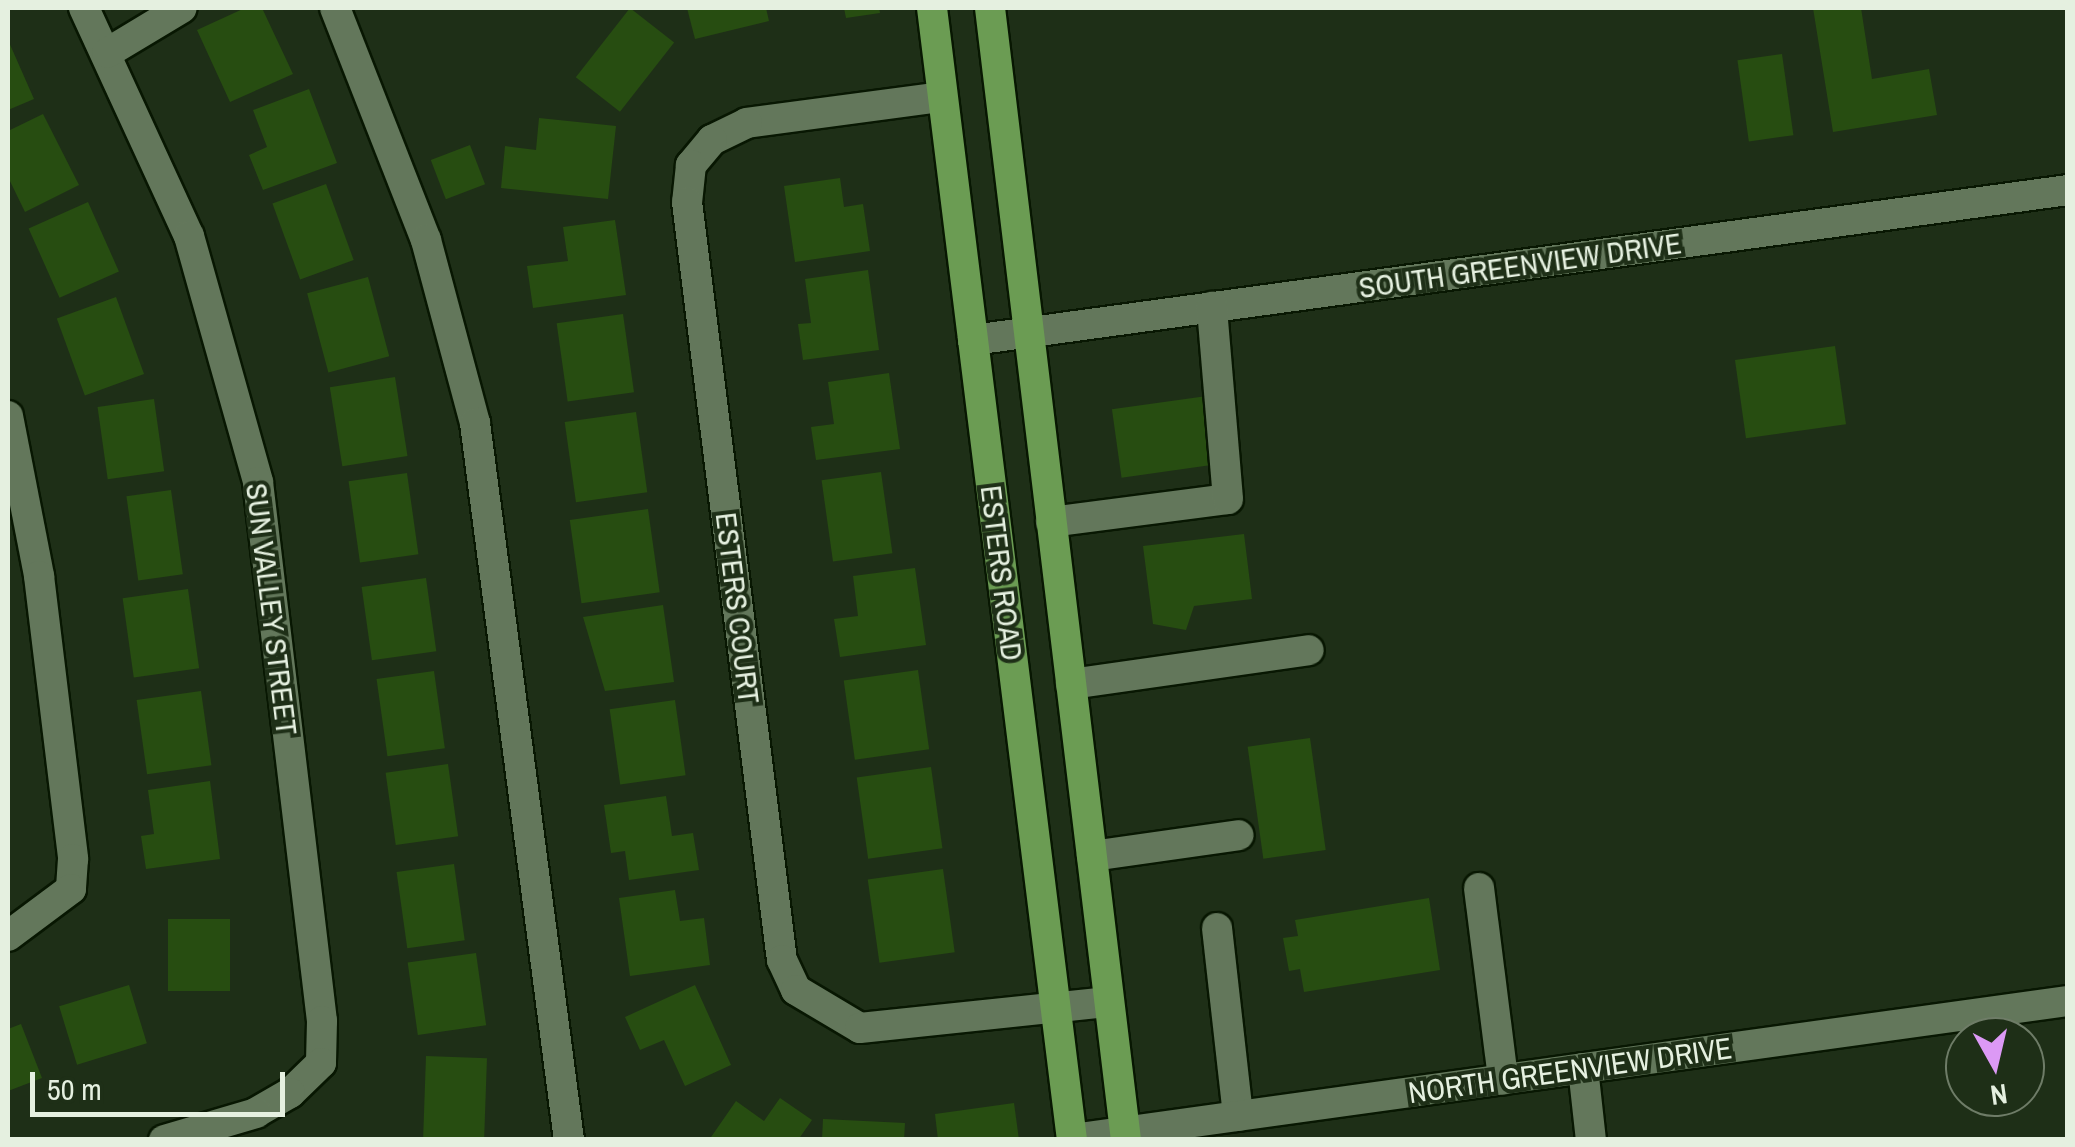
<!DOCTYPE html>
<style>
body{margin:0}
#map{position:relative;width:2075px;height:1147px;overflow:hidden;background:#1e2f17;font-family:"Archivo Narrow",sans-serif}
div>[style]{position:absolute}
.building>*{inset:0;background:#274d11;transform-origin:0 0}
.roads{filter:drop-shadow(2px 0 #081702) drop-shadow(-2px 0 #081702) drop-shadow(0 2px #081702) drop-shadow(0 -2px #081702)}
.minor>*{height:30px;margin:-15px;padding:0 15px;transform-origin:15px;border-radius:15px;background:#63775b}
.major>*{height:30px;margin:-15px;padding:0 15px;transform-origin:15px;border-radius:15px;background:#6b9c53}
span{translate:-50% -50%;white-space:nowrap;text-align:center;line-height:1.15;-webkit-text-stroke:8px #1e2f17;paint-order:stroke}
.street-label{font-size:30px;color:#e5f0e0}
.frame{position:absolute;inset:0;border:10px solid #e5f0e0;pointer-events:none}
.north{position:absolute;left:1945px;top:1017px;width:100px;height:100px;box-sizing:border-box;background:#1e2f17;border:2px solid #6e7c67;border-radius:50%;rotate:172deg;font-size:28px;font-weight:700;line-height:40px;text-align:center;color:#e5f0e0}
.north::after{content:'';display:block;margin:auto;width:35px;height:45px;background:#dc99f5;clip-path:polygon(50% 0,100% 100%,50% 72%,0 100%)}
.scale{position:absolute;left:30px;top:1072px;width:255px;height:45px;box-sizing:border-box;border:5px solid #e5f0e0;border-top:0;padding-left:12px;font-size:30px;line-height:35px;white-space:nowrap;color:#e5f0e0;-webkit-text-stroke:8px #1e2f17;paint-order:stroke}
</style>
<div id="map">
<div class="building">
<i style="clip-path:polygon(245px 8px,262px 8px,293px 74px,230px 102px,197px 30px)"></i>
<i style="left:630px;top:8px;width:56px;height:88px;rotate:38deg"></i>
<i style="clip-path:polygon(687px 8px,766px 8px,769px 21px,695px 39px)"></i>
<i style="clip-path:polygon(844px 8px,879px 8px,880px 13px,846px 18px)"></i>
<i style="clip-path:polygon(1813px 8px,1861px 8px,1872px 79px,1929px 69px,1937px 115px,1833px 132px)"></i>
<i style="clip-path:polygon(8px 40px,34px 99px,8px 110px)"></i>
<i style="left:1782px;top:54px;width:82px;height:45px;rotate:82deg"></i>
<i style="clip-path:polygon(309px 89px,337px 163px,263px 190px,249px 155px,267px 147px,253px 110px)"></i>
<i style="clip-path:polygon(43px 114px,79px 185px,25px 212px,8px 177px,8px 131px)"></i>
<i style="clip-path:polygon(539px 118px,616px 126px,608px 199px,501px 188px,505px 146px,536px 150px)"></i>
<i style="left:470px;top:145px;width:42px;height:42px;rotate:69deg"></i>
<i style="clip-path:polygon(840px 178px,844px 207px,863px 204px,870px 251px,795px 262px,784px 186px)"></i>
<i style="left:326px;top:184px;width:81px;height:57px;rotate:70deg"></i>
<i style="left:88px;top:202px;width:76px;height:65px;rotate:66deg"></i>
<i style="clip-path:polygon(615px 220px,626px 295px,533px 308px,527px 266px,568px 261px,563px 227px)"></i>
<i style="clip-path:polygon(868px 270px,879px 350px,803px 360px,798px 324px,811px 323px,805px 279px)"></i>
<i style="left:368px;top:277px;width:82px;height:63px;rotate:75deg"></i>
<i style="left:116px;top:297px;width:82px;height:63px;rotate:70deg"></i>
<i style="left:623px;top:314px;width:79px;height:67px;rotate:82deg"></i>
<i style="left:1835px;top:346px;width:79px;height:101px;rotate:82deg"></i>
<i style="clip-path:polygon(889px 373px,900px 449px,816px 460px,811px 427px,834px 424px,828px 382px)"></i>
<i style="left:395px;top:377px;width:80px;height:66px;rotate:81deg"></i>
<i style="left:1207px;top:396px;width:69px;height:96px;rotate:82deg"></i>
<i style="left:154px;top:399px;width:73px;height:57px;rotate:82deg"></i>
<i style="left:636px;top:412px;width:81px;height:72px;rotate:82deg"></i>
<i style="left:881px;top:472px;width:82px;height:60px;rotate:82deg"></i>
<i style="left:407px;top:473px;width:82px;height:59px;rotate:82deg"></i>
<i style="left:171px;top:490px;width:85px;height:45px;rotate:82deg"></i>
<i style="left:648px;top:509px;width:84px;height:79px;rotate:82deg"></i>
<i style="clip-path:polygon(1244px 534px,1252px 599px,1194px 606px,1186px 630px,1153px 624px,1143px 546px)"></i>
<i style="clip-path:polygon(915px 568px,926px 645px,840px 657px,834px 619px,858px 616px,853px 576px)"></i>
<i style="left:426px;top:578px;width:74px;height:65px;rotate:82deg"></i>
<i style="left:188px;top:589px;width:80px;height:66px;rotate:82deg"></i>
<i style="clip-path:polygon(663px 605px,674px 682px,605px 691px,583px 617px)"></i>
<i style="left:918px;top:670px;width:80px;height:75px;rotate:82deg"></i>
<i style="left:434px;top:671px;width:78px;height:58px;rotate:82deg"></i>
<i style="left:201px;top:691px;width:75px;height:65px;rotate:82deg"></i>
<i style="left:675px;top:700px;width:76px;height:66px;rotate:82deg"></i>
<i style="left:1310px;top:738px;width:113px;height:63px;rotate:82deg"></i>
<i style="left:448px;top:764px;width:73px;height:63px;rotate:82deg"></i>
<i style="left:931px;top:767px;width:82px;height:75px;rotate:82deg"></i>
<i style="clip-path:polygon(210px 781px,220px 859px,146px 869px,141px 836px,154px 834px,148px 790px)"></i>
<i style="clip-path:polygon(666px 796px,672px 836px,693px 833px,699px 870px,629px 880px,625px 851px,611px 853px,604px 805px)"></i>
<i style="left:454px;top:864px;width:77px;height:58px;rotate:82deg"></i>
<i style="left:943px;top:869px;width:84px;height:76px;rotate:82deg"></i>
<i style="clip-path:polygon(675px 890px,680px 921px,704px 918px,710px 965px,630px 976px,619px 898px)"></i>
<i style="clip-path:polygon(1429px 898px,1440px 970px,1304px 992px,1300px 969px,1289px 971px,1283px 938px,1298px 936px,1295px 920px)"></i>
<i style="left:168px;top:919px;width:62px;height:72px"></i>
<i style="left:476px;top:953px;width:73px;height:69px;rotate:82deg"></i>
<i style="left:129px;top:985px;width:61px;height:73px;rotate:73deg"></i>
<i style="clip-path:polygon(695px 985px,731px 1065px,685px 1086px,664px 1040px,640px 1050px,625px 1017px)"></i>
<i style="clip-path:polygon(21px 1024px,42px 1078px,8px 1091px,8px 1029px)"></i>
<i style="left:426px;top:1056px;width:61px;height:82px;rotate:2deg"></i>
<i style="clip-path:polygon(780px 1098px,812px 1120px,798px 1140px,709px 1140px,736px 1101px,764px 1121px)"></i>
<i style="clip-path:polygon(1014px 1103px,1019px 1140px,938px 1140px,935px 1114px)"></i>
<i style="clip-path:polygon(823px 1119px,905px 1123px,904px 1140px,822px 1140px)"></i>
</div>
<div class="roads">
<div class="minor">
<i style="left:84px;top:8px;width:251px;rotate:65.3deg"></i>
<i style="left:189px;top:236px;width:255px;rotate:74.3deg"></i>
<i style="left:258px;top:482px;width:543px;rotate:83.23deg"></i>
<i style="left:322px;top:1021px;width:42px;rotate:91.4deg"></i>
<i style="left:321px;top:1063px;width:43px;rotate:135.9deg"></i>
<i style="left:290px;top:1093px;width:39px;rotate:150deg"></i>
<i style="left:256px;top:1113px;width:96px;rotate:163.6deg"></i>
<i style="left:335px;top:8px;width:249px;rotate:68.6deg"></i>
<i style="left:426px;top:240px;width:189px;rotate:75deg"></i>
<i style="left:475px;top:423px;width:723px;rotate:82.53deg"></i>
<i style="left:107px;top:53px;width:87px;rotate:-31deg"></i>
<i style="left:941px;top:97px;width:196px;rotate:172.4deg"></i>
<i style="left:747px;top:123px;width:39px;rotate:154deg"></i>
<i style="left:712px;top:140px;width:33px;rotate:130deg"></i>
<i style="left:691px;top:165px;width:37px;rotate:96deg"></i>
<i style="left:687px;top:202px;width:764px;rotate:82.86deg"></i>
<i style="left:782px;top:960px;width:33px;rotate:65deg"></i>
<i style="left:796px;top:990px;width:74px;rotate:30.7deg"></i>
<i style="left:860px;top:1028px;width:250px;rotate:-6deg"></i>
<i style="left:973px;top:340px;width:1105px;rotate:-7.8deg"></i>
<i style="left:8px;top:416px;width:163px;rotate:79deg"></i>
<i style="left:39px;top:576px;width:285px;rotate:83.1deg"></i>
<i style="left:73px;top:859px;width:30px;rotate:94deg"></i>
<i style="left:71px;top:889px;width:79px;rotate:143.3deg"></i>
<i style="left:1051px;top:522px;width:178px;rotate:-7.4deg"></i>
<i style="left:1228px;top:499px;width:193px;rotate:-94.8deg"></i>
<i style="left:1071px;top:684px;width:240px;rotate:-8.1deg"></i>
<i style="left:1092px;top:856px;width:148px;rotate:-8.1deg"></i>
<i style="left:1479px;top:888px;width:193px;rotate:82.8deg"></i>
<i style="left:1217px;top:928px;width:189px;rotate:83.6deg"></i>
<i style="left:1583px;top:1068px;width:72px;rotate:83.7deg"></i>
<i style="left:1072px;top:1139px;width:1006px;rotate:-7.89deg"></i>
</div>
<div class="major">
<i style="left:932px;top:8px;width:1141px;rotate:82.95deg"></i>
<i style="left:990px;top:8px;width:1140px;rotate:83.15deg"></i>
</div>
</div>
<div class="street-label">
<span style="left:1520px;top:265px;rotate:-8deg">SOUTH GREENVIEW DRIVE</span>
<span style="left:1002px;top:573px;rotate:83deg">ESTERS ROAD</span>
<span style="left:738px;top:608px;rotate:83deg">ESTERS COURT</span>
<span style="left:272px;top:609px;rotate:83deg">SUN VALLEY STREET</span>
<span style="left:1570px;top:1070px;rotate:-8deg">NORTH GREENVIEW DRIVE</span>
</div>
<div class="frame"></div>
<div class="north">N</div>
<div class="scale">50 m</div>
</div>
